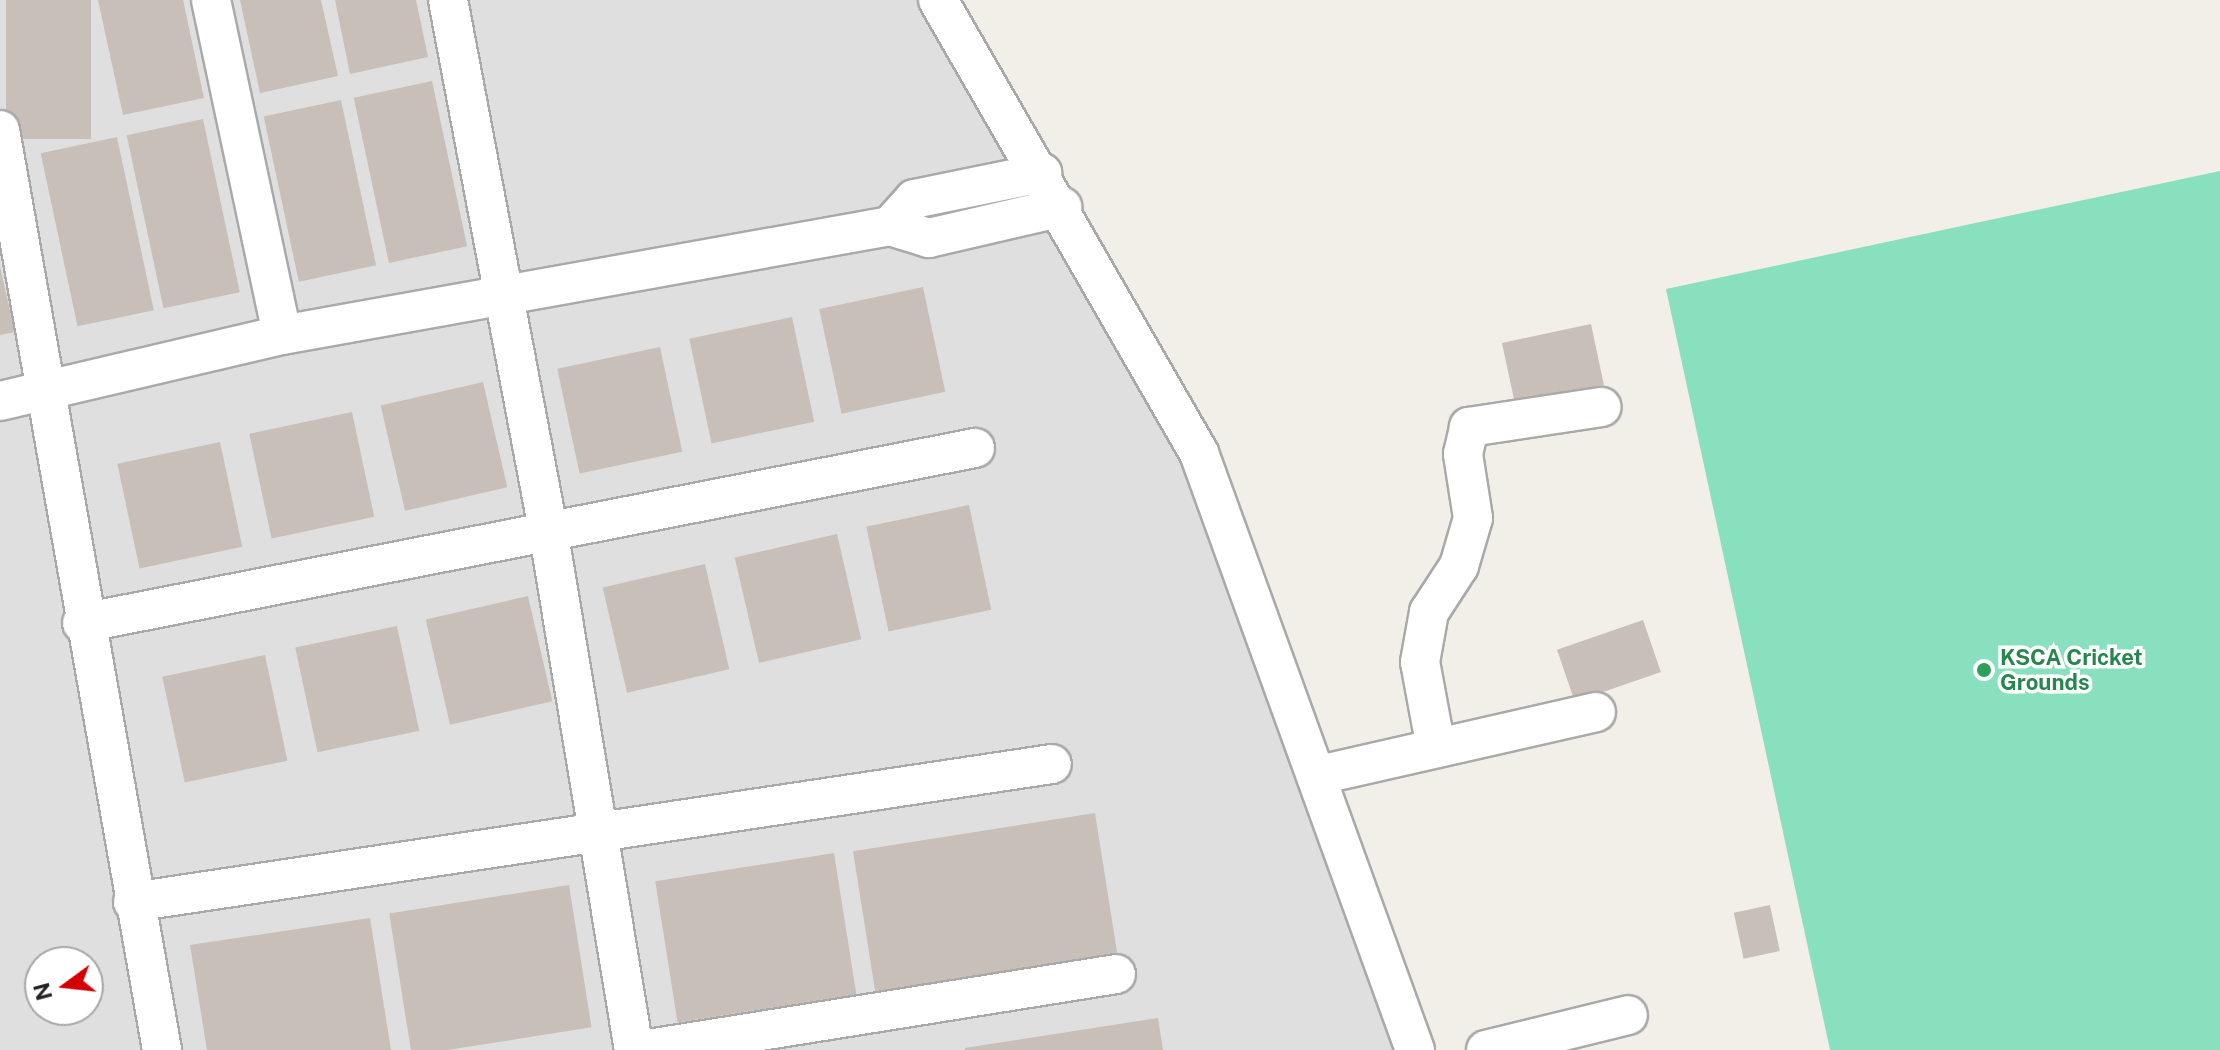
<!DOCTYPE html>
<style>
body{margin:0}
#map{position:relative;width:2220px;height:1050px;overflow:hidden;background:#f2efe9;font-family:"Public Sans",sans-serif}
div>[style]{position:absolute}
.residential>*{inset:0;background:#e0dfdf}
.pitch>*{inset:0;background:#88e0be}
.building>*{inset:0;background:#c7bfb8;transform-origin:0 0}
.roads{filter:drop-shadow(2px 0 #a9a9a9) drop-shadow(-2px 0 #a9a9a9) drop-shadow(0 2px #a9a9a9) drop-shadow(0 -2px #a9a9a9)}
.street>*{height:38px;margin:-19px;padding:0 19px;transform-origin:19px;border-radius:19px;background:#fff}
.dots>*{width:22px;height:22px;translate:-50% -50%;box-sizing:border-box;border:4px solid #fff;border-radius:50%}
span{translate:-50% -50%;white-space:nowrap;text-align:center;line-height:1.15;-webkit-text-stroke:7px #fff;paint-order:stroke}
.leisure-label{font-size:22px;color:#27864d;font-weight:700}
.left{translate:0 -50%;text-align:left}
.north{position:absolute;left:24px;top:946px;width:80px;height:80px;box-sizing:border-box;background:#fff;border:2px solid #a7a7a7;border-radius:50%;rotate:255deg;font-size:22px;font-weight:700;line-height:32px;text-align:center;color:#222}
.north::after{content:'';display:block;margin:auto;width:28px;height:36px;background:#d40000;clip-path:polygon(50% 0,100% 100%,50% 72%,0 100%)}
</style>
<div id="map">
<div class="residential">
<i style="clip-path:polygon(evenodd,0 0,937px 0,1185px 446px,1401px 1050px,0 1050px,0 0,40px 962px,88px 962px,88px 1010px,40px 1010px,40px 962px)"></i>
</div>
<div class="pitch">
<i style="clip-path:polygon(2220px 171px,2220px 1050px,1830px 1050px,1666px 289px)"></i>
</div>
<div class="building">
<i style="left:6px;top:0;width:85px;height:139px"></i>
<i style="clip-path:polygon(98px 0,183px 0,204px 98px,123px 115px)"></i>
<i style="clip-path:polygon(240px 0,321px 0,338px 76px,260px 93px)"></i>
<i style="clip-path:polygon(335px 0,416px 0,428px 57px,350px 74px)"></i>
<i style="left:432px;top:81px;width:169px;height:80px;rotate:78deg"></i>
<i style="left:341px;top:100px;width:169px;height:79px;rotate:78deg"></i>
<i style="left:203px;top:119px;width:177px;height:78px;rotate:78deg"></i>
<i style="left:117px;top:137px;width:177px;height:78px;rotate:78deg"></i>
<i style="clip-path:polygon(0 267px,15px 332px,0 335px)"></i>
<i style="left:923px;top:287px;width:107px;height:106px;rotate:78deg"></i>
<i style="left:792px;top:317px;width:107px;height:105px;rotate:78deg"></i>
<i style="left:1591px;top:324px;width:62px;height:91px;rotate:78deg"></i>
<i style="left:660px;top:347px;width:107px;height:105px;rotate:78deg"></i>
<i style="left:483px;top:382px;width:108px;height:105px;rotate:77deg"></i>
<i style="left:352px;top:412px;width:107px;height:105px;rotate:78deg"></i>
<i style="left:220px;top:442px;width:107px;height:105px;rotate:78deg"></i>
<i style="left:969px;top:505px;width:107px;height:105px;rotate:78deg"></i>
<i style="left:837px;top:534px;width:108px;height:105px;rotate:77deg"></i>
<i style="left:705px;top:564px;width:108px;height:105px;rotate:77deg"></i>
<i style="left:528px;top:596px;width:108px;height:105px;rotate:77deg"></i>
<i style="left:1643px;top:620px;width:55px;height:91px;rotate:71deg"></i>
<i style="left:397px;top:626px;width:107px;height:104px;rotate:78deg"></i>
<i style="left:265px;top:655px;width:108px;height:105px;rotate:78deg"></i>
<i style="left:1095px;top:813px;width:143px;height:245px;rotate:81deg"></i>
<i style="left:834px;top:853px;width:143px;height:181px;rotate:81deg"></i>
<i style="left:569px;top:885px;width:144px;height:182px;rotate:81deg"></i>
<i style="left:1770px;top:905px;width:47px;height:37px;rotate:78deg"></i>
<i style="clip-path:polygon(370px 918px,391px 1050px,207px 1050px,190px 945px)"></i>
<i style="clip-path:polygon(1158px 1018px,1163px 1050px,965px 1050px,965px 1048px)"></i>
</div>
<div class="roads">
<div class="street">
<i style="left:211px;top:0;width:342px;rotate:78deg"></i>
<i style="left:448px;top:0;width:538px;rotate:79.3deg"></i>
<i style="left:548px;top:529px;width:528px;rotate:80.63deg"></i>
<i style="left:938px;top:0;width:523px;rotate:60.05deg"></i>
<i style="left:1199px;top:453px;width:635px;rotate:70.11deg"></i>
<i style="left:0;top:130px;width:934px;rotate:80.01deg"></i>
<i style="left:890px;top:226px;width:36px;rotate:-48deg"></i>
<i style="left:914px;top:199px;width:131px;rotate:-11.5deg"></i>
<i style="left:0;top:401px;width:290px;rotate:-13.2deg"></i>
<i style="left:282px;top:335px;width:618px;rotate:-10.16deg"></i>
<i style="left:890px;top:226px;width:41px;rotate:17.1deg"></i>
<i style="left:929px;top:238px;width:137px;rotate:-13.1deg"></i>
<i style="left:82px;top:623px;width:910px;rotate:-11.09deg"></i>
<i style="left:1436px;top:748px;width:87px;rotate:-100.5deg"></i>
<i style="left:1420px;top:662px;width:51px;rotate:-79.8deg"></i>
<i style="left:1429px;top:612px;width:55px;rotate:-56.9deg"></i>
<i style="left:1459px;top:566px;width:50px;rotate:-73.7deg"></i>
<i style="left:1473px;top:518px;width:65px;rotate:-98.9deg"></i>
<i style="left:1463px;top:454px;width:28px;rotate:-77deg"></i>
<i style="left:1469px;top:427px;width:134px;rotate:-8.6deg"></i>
<i style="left:1319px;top:775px;width:284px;rotate:-12.8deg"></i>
<i style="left:133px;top:902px;width:929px;rotate:-8.54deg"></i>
<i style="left:642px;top:1050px;width:480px;rotate:-9.1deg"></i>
<i style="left:1486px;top:1050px;width:146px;rotate:-13.8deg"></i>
</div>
</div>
<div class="dots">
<i style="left:1984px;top:670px;background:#2e9e5b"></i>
</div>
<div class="leisure-label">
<span class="left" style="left:2000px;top:670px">KSCA Cricket<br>Grounds</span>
</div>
<div class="north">N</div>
</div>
